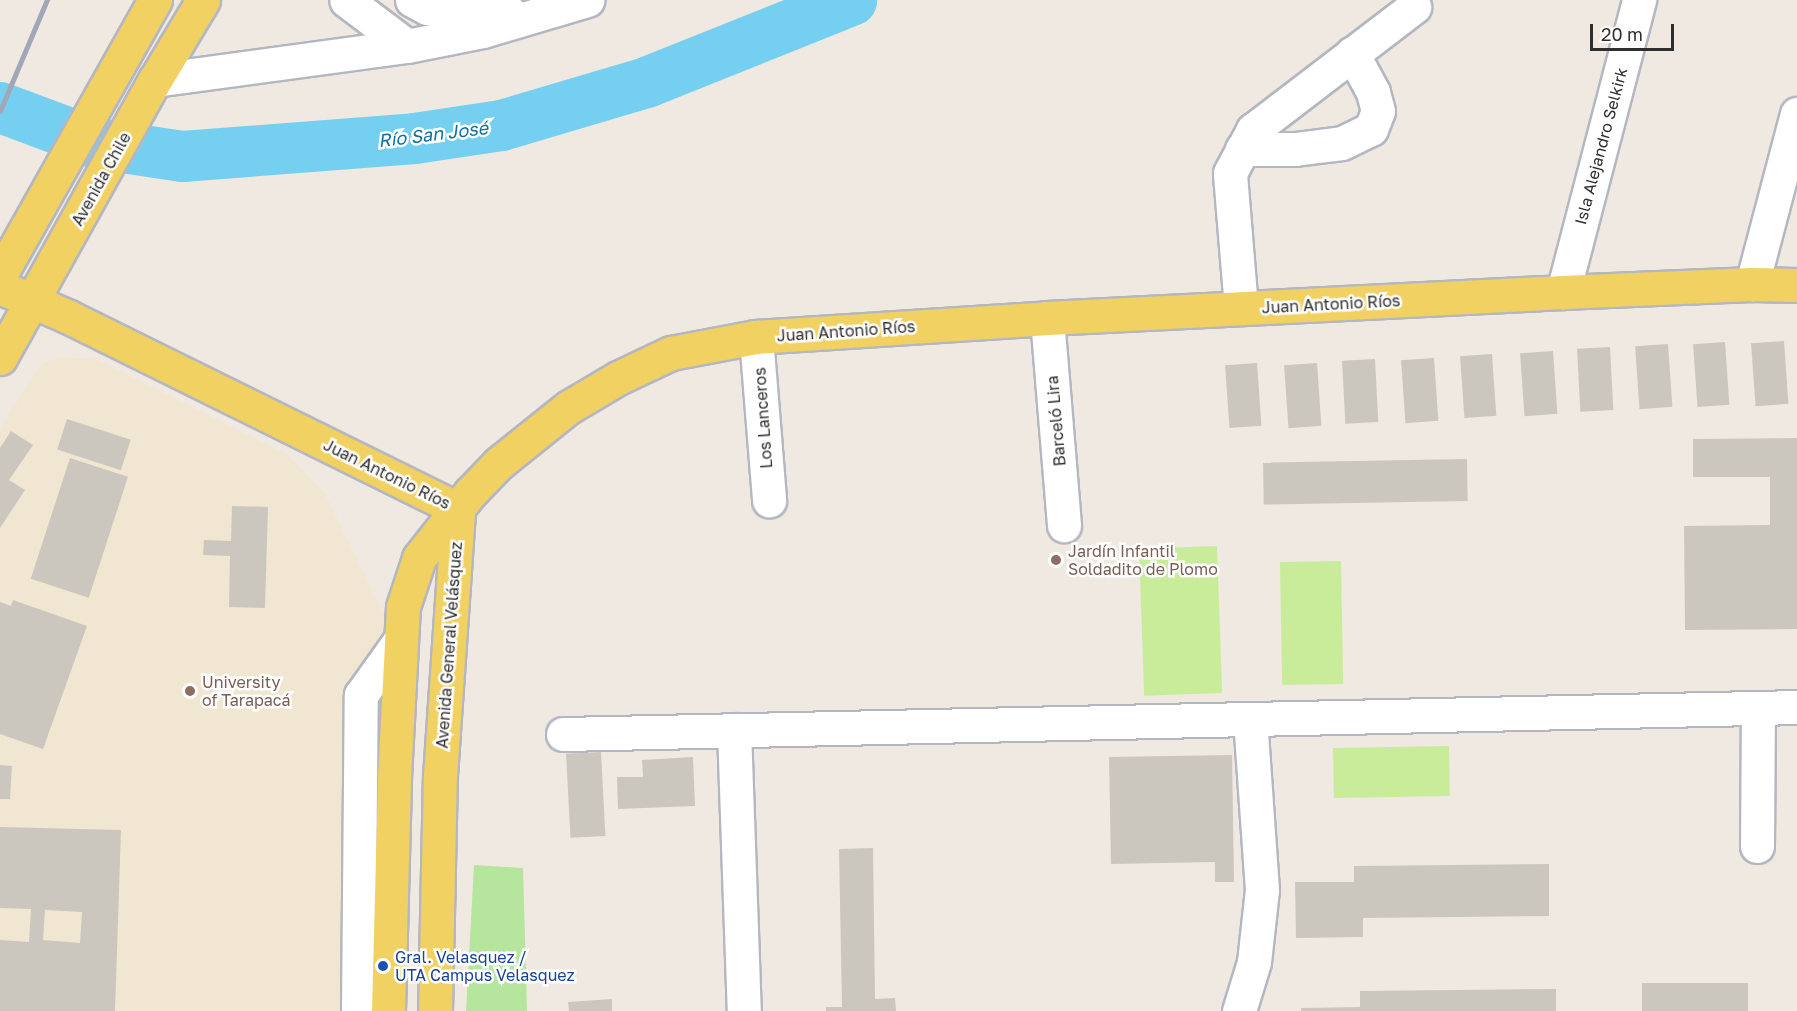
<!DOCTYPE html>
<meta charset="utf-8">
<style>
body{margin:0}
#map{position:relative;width:1797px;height:1011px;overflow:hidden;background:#efe9e1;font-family:"Golos Text",sans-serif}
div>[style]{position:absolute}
.education>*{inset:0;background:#f0e6d1}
.green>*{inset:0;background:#b6e59e}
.pitch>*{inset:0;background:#c9ec9a;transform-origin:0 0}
.river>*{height:51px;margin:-25.5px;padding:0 25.5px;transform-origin:25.5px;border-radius:25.5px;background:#75cff0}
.building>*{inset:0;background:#cbc7bf;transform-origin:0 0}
.roads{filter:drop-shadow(2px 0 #b4b7c1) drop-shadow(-2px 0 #b4b7c1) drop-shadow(0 2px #b4b7c1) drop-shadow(0 -2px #b4b7c1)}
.minor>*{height:33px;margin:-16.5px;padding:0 16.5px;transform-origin:16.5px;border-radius:16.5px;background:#fff}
.major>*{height:33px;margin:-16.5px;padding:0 16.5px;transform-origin:16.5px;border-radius:16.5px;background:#f2d163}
.rail>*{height:4.5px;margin:-2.25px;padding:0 2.25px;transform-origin:2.25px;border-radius:2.25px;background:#a3a6b8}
.dots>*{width:16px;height:16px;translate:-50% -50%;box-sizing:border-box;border:3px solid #fff;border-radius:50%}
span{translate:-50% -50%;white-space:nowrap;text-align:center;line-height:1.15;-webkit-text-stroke:5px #fff;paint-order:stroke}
.street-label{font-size:16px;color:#2e2e2e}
.education-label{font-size:16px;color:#785e54}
.left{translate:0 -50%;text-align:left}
.transit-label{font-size:16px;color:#164399}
.water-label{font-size:18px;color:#0d6fa3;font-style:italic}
.scale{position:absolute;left:1590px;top:24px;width:84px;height:27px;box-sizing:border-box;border:3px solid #2e2e2e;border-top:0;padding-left:8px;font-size:18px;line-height:21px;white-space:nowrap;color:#2e2e2e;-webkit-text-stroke:4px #fff;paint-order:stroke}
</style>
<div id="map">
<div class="education">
<i style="clip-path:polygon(61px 357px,98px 360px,288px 455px,324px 492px,386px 619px,374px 763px,364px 1011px,0 1011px,0 429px,41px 364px)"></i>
</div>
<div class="green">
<i style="clip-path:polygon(474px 865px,523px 868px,527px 1011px,466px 1011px)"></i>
</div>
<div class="pitch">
<i style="left:1217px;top:546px;width:147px;height:78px;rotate:88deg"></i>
<i style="left:1341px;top:561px;width:123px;height:61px;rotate:89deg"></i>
<i style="left:1449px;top:746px;width:50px;height:116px;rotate:89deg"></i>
</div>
<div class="river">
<i style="left:0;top:107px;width:103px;rotate:20.6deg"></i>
<i style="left:96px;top:143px;width:87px;rotate:8.6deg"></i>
<i style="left:182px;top:156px;width:233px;rotate:-4.4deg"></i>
<i style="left:414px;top:138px;width:88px;rotate:-8.5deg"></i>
<i style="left:501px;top:125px;width:151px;rotate:-16.5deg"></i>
<i style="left:646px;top:82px;width:221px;rotate:-21.8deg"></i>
</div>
<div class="building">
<i style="left:1784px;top:341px;width:63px;height:33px;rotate:86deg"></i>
<i style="left:1725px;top:342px;width:63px;height:32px;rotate:86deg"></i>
<i style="left:1668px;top:344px;width:63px;height:33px;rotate:86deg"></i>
<i style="left:1610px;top:347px;width:63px;height:33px;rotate:87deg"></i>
<i style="left:1553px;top:351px;width:63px;height:33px;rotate:86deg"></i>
<i style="left:1492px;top:354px;width:62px;height:32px;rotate:86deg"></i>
<i style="left:1434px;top:358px;width:63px;height:33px;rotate:86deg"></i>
<i style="left:1375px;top:359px;width:63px;height:33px;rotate:87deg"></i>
<i style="left:1257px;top:363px;width:63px;height:32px;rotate:86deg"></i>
<i style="left:1317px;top:363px;width:63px;height:33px;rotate:86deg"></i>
<i style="left:67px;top:419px;width:67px;height:32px;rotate:18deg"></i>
<i style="clip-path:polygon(11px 431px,33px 445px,9px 480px,25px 490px,0 528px,0 448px)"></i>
<i style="clip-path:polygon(1797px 438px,1797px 629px,1685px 630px,1684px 526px,1770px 525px,1770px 477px,1693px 477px,1693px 439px)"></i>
<i style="left:70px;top:458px;width:61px;height:127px;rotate:18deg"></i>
<i style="left:1467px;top:459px;width:42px;height:204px;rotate:89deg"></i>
<i style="clip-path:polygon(232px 506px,268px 507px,265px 608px,229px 607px,230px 556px,203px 555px,204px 540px,231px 541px)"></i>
<i style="clip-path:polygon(13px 600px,87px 626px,43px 749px,0 734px,0 602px,11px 606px)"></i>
<i style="left:601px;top:752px;width:84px;height:35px;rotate:87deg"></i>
<i style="clip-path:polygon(1232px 755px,1234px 882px,1215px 882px,1215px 862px,1111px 864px,1109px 757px)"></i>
<i style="clip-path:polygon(693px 757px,695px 806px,618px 809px,617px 777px,643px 777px,642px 760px)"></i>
<i style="clip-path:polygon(0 765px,12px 766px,10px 799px,0 799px)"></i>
<i style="clip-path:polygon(evenodd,0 827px,121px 830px,115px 1011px,0 1011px,0 940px,29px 942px,31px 909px,0 908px,0 827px,45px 910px,82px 912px,80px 943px,43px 940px,45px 910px)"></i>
<i style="clip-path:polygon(873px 848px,875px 999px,895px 998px,896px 1011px,826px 1011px,826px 1007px,842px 1007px,839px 849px)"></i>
<i style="clip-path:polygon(1549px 864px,1549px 916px,1363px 918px,1363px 937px,1296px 938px,1295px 882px,1354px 882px,1354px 866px)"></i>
<i style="left:1748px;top:983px;width:28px;height:106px;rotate:90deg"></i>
<i style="clip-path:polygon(1556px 989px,1556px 1011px,1301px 1011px,1301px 1008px,1360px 1007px,1360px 991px)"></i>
<i style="clip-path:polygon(612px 999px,612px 1011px,569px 1011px,568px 1002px)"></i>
</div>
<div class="roads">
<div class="minor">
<i style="left:412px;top:0;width:17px;rotate:28deg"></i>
<i style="left:427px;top:8px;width:83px;rotate:3.4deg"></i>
<i style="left:407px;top:46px;width:77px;rotate:-11.2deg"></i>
<i style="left:483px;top:31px;width:109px;rotate:-16.6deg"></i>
<i style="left:155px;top:80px;width:254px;rotate:-7.7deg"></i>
<i style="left:407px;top:46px;width:76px;rotate:-143deg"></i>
<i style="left:1242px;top:149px;width:53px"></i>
<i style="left:1295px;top:149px;width:47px;rotate:-7.3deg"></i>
<i style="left:1342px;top:143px;width:32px;rotate:-26deg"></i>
<i style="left:1371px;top:129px;width:19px;rotate:-69deg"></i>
<i style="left:1378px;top:111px;width:20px;rotate:-105deg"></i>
<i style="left:1373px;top:92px;width:44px;rotate:-118.3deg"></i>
<i style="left:1752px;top:284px;width:176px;rotate:-75.2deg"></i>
<i style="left:1563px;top:292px;width:302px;rotate:-75.4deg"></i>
<i style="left:1241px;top:308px;width:135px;rotate:-94.7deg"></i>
<i style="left:1230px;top:173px;width:49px;rotate:-61.9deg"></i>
<i style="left:1253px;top:130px;width:203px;rotate:-37.4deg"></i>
<i style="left:1047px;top:318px;width:208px;rotate:85.3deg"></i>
<i style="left:756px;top:337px;width:164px;rotate:85.4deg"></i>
<i style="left:734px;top:730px;width:281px;rotate:88deg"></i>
<i style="left:563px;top:734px;width:1234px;rotate:-1.25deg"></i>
<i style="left:1757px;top:846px;width:138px;rotate:-89.6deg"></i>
<i style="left:358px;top:1011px;width:316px;rotate:-89.5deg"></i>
<i style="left:361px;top:695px;width:69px;rotate:-54.5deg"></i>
<i style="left:1239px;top:1011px;width:51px;rotate:-73deg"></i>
<i style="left:1254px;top:962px;width:72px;rotate:-83.7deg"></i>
<i style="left:1262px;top:890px;width:171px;rotate:-94deg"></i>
</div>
<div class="major">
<i style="left:0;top:275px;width:316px;rotate:-60.6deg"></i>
<i style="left:0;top:287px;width:75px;rotate:23.5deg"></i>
<i style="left:69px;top:317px;width:434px;rotate:26.3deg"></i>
<i style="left:0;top:358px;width:318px;rotate:-60.9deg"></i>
<i style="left:155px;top:80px;width:93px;rotate:-59deg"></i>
<i style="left:388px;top:1011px;width:233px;rotate:-88.5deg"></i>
<i style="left:394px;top:778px;width:171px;rotate:-87deg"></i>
<i style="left:403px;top:607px;width:52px;rotate:-71.9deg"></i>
<i style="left:419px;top:558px;width:83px;rotate:-51.9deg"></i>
<i style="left:470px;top:493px;width:42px;rotate:-46deg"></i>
<i style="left:499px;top:463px;width:90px;rotate:-38.7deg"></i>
<i style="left:569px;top:407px;width:57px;rotate:-30.6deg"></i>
<i style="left:618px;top:378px;width:59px;rotate:-25.3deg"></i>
<i style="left:671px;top:353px;width:86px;rotate:-10.7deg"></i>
<i style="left:756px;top:337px;width:292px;rotate:-3.7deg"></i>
<i style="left:1047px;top:318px;width:517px;rotate:-2.88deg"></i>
<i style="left:1563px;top:292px;width:189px;rotate:-2.4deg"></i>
<i style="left:1752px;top:284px;width:45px;rotate:1.3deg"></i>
<i style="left:435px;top:1011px;width:235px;rotate:-88.8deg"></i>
<i style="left:440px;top:776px;width:268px;rotate:-86.1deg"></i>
</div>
</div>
<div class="rail">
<i style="left:0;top:111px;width:121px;rotate:-67.1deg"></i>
</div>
<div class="dots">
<i style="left:1056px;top:560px;background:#8d6e63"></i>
<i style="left:190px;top:691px;background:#8d6e63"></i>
<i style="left:383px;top:966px;background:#1a4fb4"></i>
</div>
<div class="street-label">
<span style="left:1601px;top:146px;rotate:-75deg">Isla Alejandro Selkirk</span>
<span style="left:101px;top:179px;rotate:-61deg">Avenida Chile</span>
<span style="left:1331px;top:304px;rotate:-3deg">Juan Antonio Ríos</span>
<span style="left:846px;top:331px;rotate:-4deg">Juan Antonio Ríos</span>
<span style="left:763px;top:418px;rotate:-94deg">Los Lanceros</span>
<span style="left:1056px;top:421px;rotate:-95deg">Barceló Lira</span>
<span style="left:387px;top:474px;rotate:26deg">Juan Antonio Ríos</span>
<span style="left:449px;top:645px;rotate:-86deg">Avenida General Velásquez</span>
</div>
<div class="education-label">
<span class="left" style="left:1068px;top:560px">Jardín Infantil<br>Soldadito de Plomo</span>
<span class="left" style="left:202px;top:691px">University<br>of Tarapacá</span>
</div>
<div class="transit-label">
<span class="left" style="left:395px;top:966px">Gral. Velasquez /<br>UTA Campus Velasquez</span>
</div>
<div class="water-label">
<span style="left:433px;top:134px;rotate:-7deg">Río San José</span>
</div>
<div class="scale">20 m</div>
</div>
